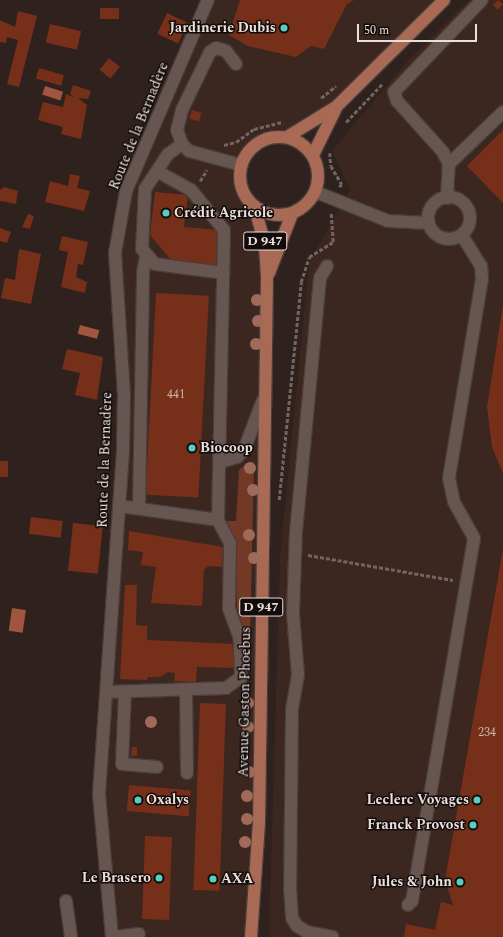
<!DOCTYPE html>
<meta charset="utf-8">
<style>
body{margin:0}
#map{position:relative;width:503px;height:937px;overflow:hidden;background:#2f211d;font-family:Spectral,serif}
div>[style]{position:absolute}
.built>*{inset:0;background:#3b2620}
.green>*{inset:0;background:#723927}
.water>*{inset:0;background:#a0563e;transform-origin:0 0}
.building>*{inset:0;background:#763019;transform-origin:0 0}
.path>*{height:2.5px;margin-top:-1.25px;transform-origin:0;background:repeating-linear-gradient(90deg,#716461 0 4px,transparent 0 6px)}
.roads{filter:drop-shadow(1px 0 #493d3a) drop-shadow(-1px 0 #493d3a) drop-shadow(0 1px #493d3a) drop-shadow(0 -1px #493d3a)}
.minor>*{height:12px;margin:-6px;padding:0 6px;transform-origin:6px;border-radius:6px;background:#665550}
.minor>.ring{margin:-6px;padding:0;box-sizing:content-box;background:none;border:12px solid #665550;border-radius:50%}
.major>*{height:12px;margin:-6px;padding:0 6px;transform-origin:6px;border-radius:6px;background:#a86955}
.major>.ring{margin:-6px;padding:0;box-sizing:content-box;background:none;border:12px solid #a86955;border-radius:50%}
.trees>*{width:12px;height:12px;margin:-6px;border-radius:50%;background:#9f6a5a}
.dots>*{width:11px;height:11px;translate:-50% -50%;box-sizing:border-box;border:2px solid #130c0a;border-radius:50%}
span{translate:-50% -50%;white-space:nowrap;text-align:center;line-height:1.15;-webkit-text-stroke:3px #130c0a;paint-order:stroke}
.number-label{font-size:12px;color:#ccb3ab}
.number-label span{-webkit-text-stroke-width:0}
.shield-label span{padding:1px 3px;background:#130c0a;border:1px solid;border-radius:3px;-webkit-text-stroke-width:0}
.shield-label{font-size:13px;color:#e9dfdc;font-weight:700}
.poi-label{font-size:14px;color:#e9dfdc;font-weight:700}
.right{translate:-100% -50%;text-align:right}
.left{translate:0 -50%;text-align:left}
.street-label{font-size:14px;color:#e9dfdc}
.scale{position:absolute;left:357px;top:24px;width:120px;height:18px;box-sizing:border-box;border:2px solid #e9dfdc;border-top:0;padding-left:5px;font-size:12px;line-height:14px;white-space:nowrap;color:#e9dfdc;-webkit-text-stroke:3px #130c0a;paint-order:stroke}
</style>
<div id="map">
<div class="built">
<i style="clip-path:polygon(208px 0,444px 0,360px 82px,287px 137px,275px 137px,254px 146px,241px 165px,242px 189px,255px 208px,265px 244px,251px 937px,112px 937px,100px 831px,123px 452px,115px 253px,126px 191px)"></i>
<i style="clip-path:polygon(469px 0,503px 0,503px 937px,269px 937px,280px 557px,309px 263px,350px 190px,332px 151px,403px 66px)"></i>
</div>
<div class="green">
<i style="clip-path:polygon(249px 462px,254px 463px,250px 636px,244px 635px,237px 608px,236px 548px,224px 521px,236px 521px,239px 470px)"></i>
</div>
<div class="water">
<i style="left:45px;top:86px;width:19px;height:9px;rotate:18deg"></i>
<i style="left:80px;top:325px;width:20px;height:9px;rotate:15deg"></i>
<i style="left:12px;top:608px;width:14px;height:23px;rotate:8deg"></i>
</div>
<div class="building">
<i style="clip-path:polygon(240px 0,354px 0,347px 4px,324px 49px,311px 46px,296px 57px,248px 46px,229px 35px)"></i>
<i style="clip-path:polygon(498px 0,503px 4px,498px 10px,493px 5px)"></i>
<i style="left:119px;top:8px;width:11px;height:19px;rotate:90deg"></i>
<i style="clip-path:polygon(18px 11px,37px 16px,19px 87px,7px 84px,18px 40px,7px 37px,6px 43px,0 42px,0 20px,15px 27px)"></i>
<i style="left:167px;top:13px;width:23px;height:23px;rotate:25deg"></i>
<i style="left:50px;top:24px;width:32px;height:19px;rotate:13deg"></i>
<i style="left:109px;top:58px;width:14px;height:15px;rotate:39deg"></i>
<i style="left:39px;top:68px;width:26px;height:11px;rotate:16deg"></i>
<i style="clip-path:polygon(73px 85px,91px 91px,88px 99px,78px 98px,87px 105px,81px 139px,61px 134px,63px 127px,38px 120px,43px 102px,63px 107px,66px 94px,74px 97px,70px 94px)"></i>
<i style="left:192px;top:110px;width:10px;height:9px;rotate:17deg"></i>
<i style="clip-path:polygon(503px 130px,503px 203px,467px 166px)"></i>
<i style="clip-path:polygon(70px 174px,80px 176px,77px 188px,90px 191px,84px 211px,45px 202px,50px 181px,68px 186px)"></i>
<i style="clip-path:polygon(4px 187px,18px 191px,16px 204px,0 201px,0 190px)"></i>
<i style="clip-path:polygon(155px 192px,188px 195px,184px 227px,220px 230px,221px 266px,172px 261px,150px 235px)"></i>
<i style="clip-path:polygon(28px 214px,34px 216px,30px 229px,22px 227px)"></i>
<i style="clip-path:polygon(0 228px,11px 232px,7px 243px,0 241px)"></i>
<i style="clip-path:polygon(62px 236px,88px 242px,83px 265px,78px 264px,76px 277px,87px 282px,85px 293px,61px 287px,68px 252px,59px 250px)"></i>
<i style="clip-path:polygon(19px 249px,41px 254px,31px 304px,1px 298px,5px 278px,15px 280px)"></i>
<i style="left:156px;top:293px;width:53px;height:202px;rotate:3deg"></i>
<i style="clip-path:polygon(503px 305px,503px 473px,492px 447px,487px 407px)"></i>
<i style="clip-path:polygon(67px 349px,103px 357px,97px 400px,75px 395px,80px 373px,62px 369px)"></i>
<i style="left:0;top:461px;width:8px;height:16px"></i>
<i style="left:31px;top:517px;width:32px;height:17px;rotate:7deg"></i>
<i style="left:73px;top:523px;width:30px;height:48px;rotate:6deg"></i>
<i style="clip-path:polygon(129px 531px,223px 547px,222px 567px,208px 566px,204px 570px,202px 606px,151px 603px,156px 567px,141px 565px,143px 552px,128px 550px)"></i>
<i style="clip-path:polygon(503px 549px,503px 937px,404px 937px,406px 924px,435px 930px,441px 902px,453px 905px,445px 880px)"></i>
<i style="clip-path:polygon(125px 585px,137px 585px,136px 625px,147px 626px,147px 640px,236px 644px,235px 668px,197px 667px,196px 682px,174px 681px,175px 673px,168px 672px,160px 677px,148px 677px,147px 680px,120px 679px)"></i>
<i style="left:200px;top:703px;width:26px;height:187px;rotate:2deg"></i>
<i style="clip-path:polygon(132px 747px,137px 747px,137px 756px,131px 756px)"></i>
<i style="left:129px;top:785px;width:62px;height:26px;rotate:5deg"></i>
<i style="left:145px;top:836px;width:27px;height:83px;rotate:2deg"></i>
</div>
<div class="path">
<i style="left:321px;top:98px;width:19px;rotate:-39deg"></i>
<i style="left:346px;top:122px;width:52px;rotate:-46.5deg"></i>
<i style="left:224px;top:145px;width:12px;rotate:-14deg"></i>
<i style="left:236px;top:142px;width:22px;rotate:-36deg"></i>
<i style="left:254px;top:129px;width:30px;rotate:-14deg"></i>
<i style="left:330px;top:153px;width:13px;rotate:86deg"></i>
<i style="left:331px;top:166px;width:21px;rotate:59deg"></i>
<i style="left:342px;top:184px;width:5px;rotate:127deg"></i>
<i style="left:200px;top:181px;width:13px;rotate:-58deg"></i>
<i style="left:279px;top:500px;width:219px;rotate:-84.2deg"></i>
<i style="left:301px;top:282px;width:26px;rotate:-72deg"></i>
<i style="left:309px;top:257px;width:28px;rotate:-32deg"></i>
<i style="left:333px;top:242px;width:30px;rotate:-94deg"></i>
<i style="left:308px;top:555px;width:147px;rotate:9.8deg"></i>
</div>
<div class="roads">
<div class="minor">
<i style="left:236px;top:64px;width:16px;rotate:-128deg"></i>
<i style="left:226px;top:51px;width:10px;rotate:-163deg"></i>
<i style="left:216px;top:48px;width:7px;rotate:146deg"></i>
<i style="left:210px;top:52px;width:64px;rotate:115.8deg"></i>
<i style="left:182px;top:110px;width:21px;rotate:104deg"></i>
<i style="left:177px;top:130px;width:15px;rotate:70deg"></i>
<i style="left:182px;top:144px;width:10px;rotate:45deg"></i>
<i style="left:189px;top:151px;width:54px;rotate:15.1deg"></i>
<i style="left:182px;top:144px;width:17px;rotate:144deg"></i>
<i style="left:168px;top:154px;width:42px;rotate:123.3deg"></i>
<i style="left:145px;top:189px;width:60px;rotate:92.9deg"></i>
<i style="left:142px;top:249px;width:20px;rotate:49deg"></i>
<i style="left:155px;top:264px;width:69px;rotate:7.5deg"></i>
<i style="left:449px;top:164px;width:75px;rotate:-43.9deg"></i>
<i style="left:316px;top:192px;width:78px;rotate:21.9deg"></i>
<i style="left:388px;top:221px;width:41px;rotate:2.8deg"></i>
<i class="ring" style="left:428px;top:197px;width:30px;height:30px"></i>
<i style="left:447px;top:198px;width:34px;rotate:-87deg"></i>
<i style="left:449px;top:164px;width:13px;rotate:-117deg"></i>
<i style="left:443px;top:152px;width:69px;rotate:-132deg"></i>
<i style="left:397px;top:101px;width:9px;rotate:-108deg"></i>
<i style="left:394px;top:92px;width:127px;rotate:-46.3deg"></i>
<i style="left:327px;top:266px;width:14px;rotate:120deg"></i>
<i style="left:320px;top:278px;width:254px;rotate:95.4deg"></i>
<i style="left:296px;top:531px;width:83px;rotate:92.1deg"></i>
<i style="left:293px;top:614px;width:61px;rotate:85.3deg"></i>
<i style="left:298px;top:675px;width:35px;rotate:100deg"></i>
<i style="left:292px;top:709px;width:179px;rotate:90.6deg"></i>
<i style="left:290px;top:888px;width:30px;rotate:86deg"></i>
<i style="left:292px;top:918px;width:9px;rotate:58deg"></i>
<i style="left:297px;top:926px;width:12px;rotate:31deg"></i>
<i style="left:307px;top:932px;width:26px;rotate:11deg"></i>
<i style="left:220px;top:462px;width:18px;rotate:-16deg"></i>
<i style="left:237px;top:457px;width:10px;rotate:-45deg"></i>
<i style="left:244px;top:450px;width:53px;rotate:-69.2deg"></i>
<i style="left:119px;top:506px;width:100px;rotate:8deg"></i>
<i style="left:139px;top:508px;width:236px;rotate:-89deg"></i>
<i style="left:143px;top:272px;width:15px;rotate:-79deg"></i>
<i style="left:186px;top:690px;width:83px;rotate:89.3deg"></i>
<i style="left:107px;top:692px;width:119px;rotate:-1.9deg"></i>
<i style="left:226px;top:688px;width:19px;rotate:-36deg"></i>
<i style="left:241px;top:677px;width:38px;rotate:-92deg"></i>
<i style="left:240px;top:639px;width:33px;rotate:-110deg"></i>
<i style="left:229px;top:608px;width:65px;rotate:-89.1deg"></i>
<i style="left:230px;top:543px;width:26px;rotate:-118deg"></i>
<i style="left:218px;top:520px;width:290px;rotate:-88.8deg"></i>
<i style="left:224px;top:230px;width:52px;rotate:-129.5deg"></i>
<i style="left:191px;top:190px;width:37px;rotate:-151deg"></i>
<i style="left:125px;top:692px;width:72px;rotate:92.4deg"></i>
<i style="left:122px;top:764px;width:35px;rotate:5deg"></i>
<i style="left:66px;top:901px;width:36px;rotate:82deg"></i>
<i style="left:408px;top:905px;width:6px;rotate:-45deg"></i>
<i style="left:412px;top:901px;width:368px;rotate:-80.3deg"></i>
<i style="left:474px;top:538px;width:41px;rotate:-119.1deg"></i>
<i style="left:454px;top:502px;width:25px;rotate:-102deg"></i>
<i style="left:449px;top:478px;width:202px;rotate:-80.6deg"></i>
<i style="left:482px;top:279px;width:13px;rotate:-94deg"></i>
<i style="left:481px;top:266px;width:36px;rotate:-122deg"></i>
<i style="left:112px;top:937px;width:144px;rotate:-95.2deg"></i>
<i style="left:99px;top:794px;width:343px;rotate:-86deg"></i>
<i style="left:123px;top:452px;width:57px;rotate:-89deg"></i>
<i style="left:124px;top:395px;width:142px;rotate:-93.6deg"></i>
<i style="left:115px;top:253px;width:63px;rotate:-79.9deg"></i>
<i style="left:126px;top:191px;width:208px;rotate:-66.8deg"></i>
<i style="left:114px;top:937px;width:25px;rotate:-7deg"></i>
</div>
<div class="major">
<i class="ring" style="left:240px;top:137px;width:66px;height:66px"></i>
<i style="left:287px;top:137px;width:57px;rotate:-31.5deg"></i>
<i style="left:336px;top:107px;width:152px;rotate:-44.7deg"></i>
<i style="left:313px;top:155px;width:52px;rotate:-63.9deg"></i>
<i style="left:269px;top:273px;width:63px;rotate:-68.7deg"></i>
<i style="left:251px;top:937px;width:113px;rotate:-86deg"></i>
<i style="left:259px;top:824px;width:548px;rotate:-89.16deg"></i>
<i style="left:267px;top:276px;width:32px;rotate:-94deg"></i>
<i style="left:265px;top:244px;width:37px;rotate:-106deg"></i>
</div>
</div>
<div class="trees">
<i style="left:257px;top:300px"></i>
<i style="left:258px;top:321px"></i>
<i style="left:256px;top:344px"></i>
<i style="left:250px;top:468px"></i>
<i style="left:253px;top:490px"></i>
<i style="left:249px;top:535px"></i>
<i style="left:254px;top:558px"></i>
<i style="left:248px;top:703px"></i>
<i style="left:151px;top:722px"></i>
<i style="left:248px;top:727px"></i>
<i style="left:249px;top:772px"></i>
<i style="left:247px;top:796px"></i>
<i style="left:247px;top:819px"></i>
<i style="left:245px;top:842px"></i>
</div>
<div class="dots">
<i style="left:284px;top:28px;background:#55cec5"></i>
<i style="left:166px;top:213px;background:#55cec5"></i>
<i style="left:192px;top:448px;background:#55cec5"></i>
<i style="left:138px;top:800px;background:#55cec5"></i>
<i style="left:477px;top:800px;background:#55cec5"></i>
<i style="left:473px;top:825px;background:#55cec5"></i>
<i style="left:159px;top:878px;background:#55cec5"></i>
<i style="left:213px;top:879px;background:#55cec5"></i>
<i style="left:460px;top:882px;background:#55cec5"></i>
</div>
<div class="number-label">
<span style="left:176px;top:395px">441</span>
<span style="left:487px;top:733px">234</span>
</div>
<div class="shield-label">
<span style="left:265px;top:241px">D 947</span>
<span style="left:261px;top:607px">D 947</span>
</div>
<div class="poi-label">
<span class="right" style="left:276px;top:28px">Jardinerie Dubis</span>
<span class="left" style="left:174px;top:213px">Crédit Agricole</span>
<span class="left" style="left:200px;top:448px">Biocoop</span>
<span class="left" style="left:146px;top:800px">Oxalys</span>
<span class="right" style="left:469px;top:800px">Leclerc Voyages</span>
<span class="right" style="left:465px;top:825px">Franck Provost</span>
<span class="right" style="left:151px;top:878px">Le Brasero</span>
<span class="left" style="left:221px;top:879px">AXA</span>
<span class="right" style="left:452px;top:882px">Jules &amp; John</span>
</div>
<div class="street-label">
<span style="left:139px;top:126px;rotate:-68deg">Route de la Bernadère</span>
<span style="left:105px;top:460px;rotate:-88deg">Route de la Bernadère</span>
<span style="left:245px;top:702px;rotate:-89deg">Avenue Gaston Phoebus</span>
</div>
<div class="scale">50 m</div>
</div>
